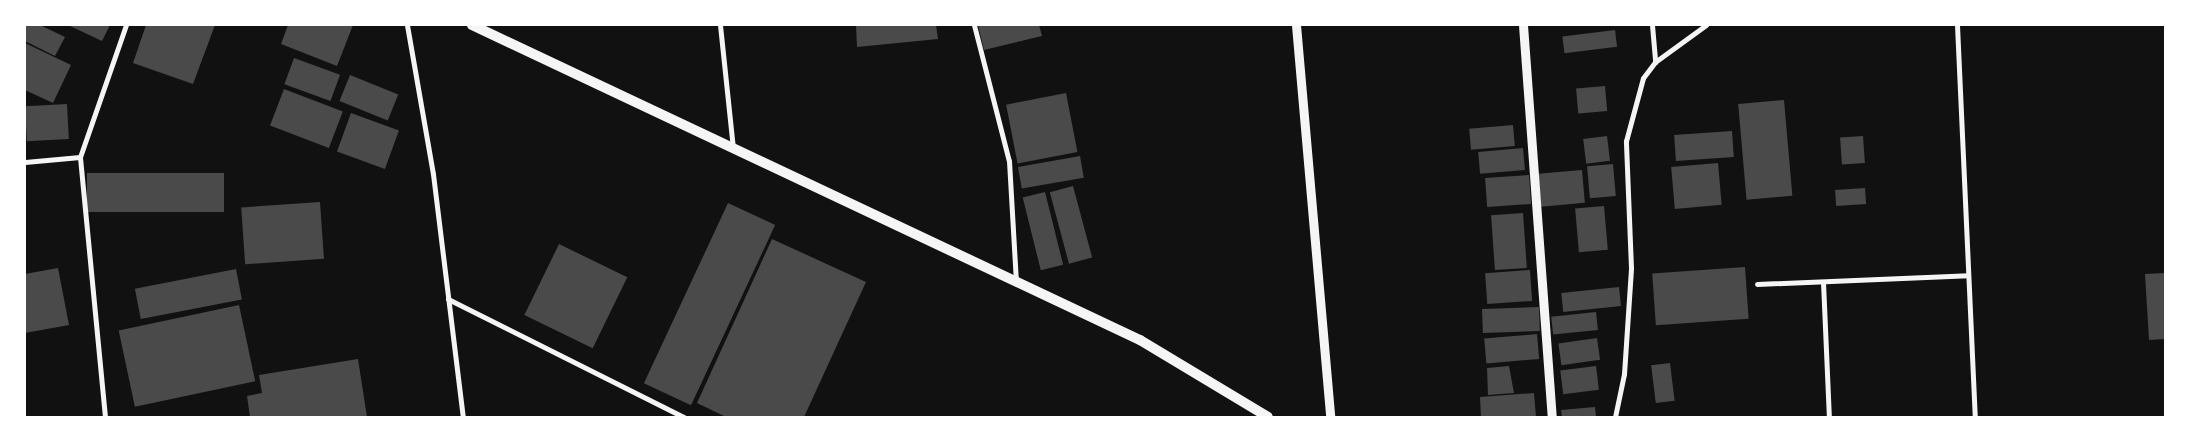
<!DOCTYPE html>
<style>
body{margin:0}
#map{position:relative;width:2190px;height:442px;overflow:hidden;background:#111;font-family:Cabin,sans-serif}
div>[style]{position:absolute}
.building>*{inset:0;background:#4a4a4a;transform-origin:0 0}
.minor>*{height:5px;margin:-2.5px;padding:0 2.5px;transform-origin:2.5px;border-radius:2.5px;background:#f5f5f5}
.tertiary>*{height:9px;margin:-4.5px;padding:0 4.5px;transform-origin:4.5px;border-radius:4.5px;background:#f5f5f5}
.secondary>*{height:10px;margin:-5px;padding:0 5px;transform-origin:5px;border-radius:5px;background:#f5f5f5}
span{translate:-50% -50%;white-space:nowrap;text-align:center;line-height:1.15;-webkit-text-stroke:4.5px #fff;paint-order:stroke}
.frame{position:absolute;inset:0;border:26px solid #fff;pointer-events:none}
</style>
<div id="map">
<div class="building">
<i style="clip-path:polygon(25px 25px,40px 25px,65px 37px,55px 56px,25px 41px)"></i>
<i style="clip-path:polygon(68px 25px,110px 25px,102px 41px)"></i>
<i style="clip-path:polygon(146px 25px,215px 25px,193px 84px,133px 63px)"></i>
<i style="clip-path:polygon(288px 25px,353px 25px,337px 66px,281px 44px)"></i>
<i style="clip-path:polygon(856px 25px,936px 25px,938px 39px,857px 47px)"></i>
<i style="clip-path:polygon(978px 25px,1039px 25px,1042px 36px,984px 50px)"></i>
<i style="left:1615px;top:30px;width:17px;height:53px;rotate:83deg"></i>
<i style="clip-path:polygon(25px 43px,71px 65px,53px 103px,25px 90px)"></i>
<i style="left:294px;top:58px;width:49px;height:28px;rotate:20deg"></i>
<i style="left:350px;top:75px;width:52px;height:28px;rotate:22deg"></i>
<i style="left:1605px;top:86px;width:25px;height:29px;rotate:85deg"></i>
<i style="left:284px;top:89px;width:63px;height:39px;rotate:21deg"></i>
<i style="left:1066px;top:93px;width:60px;height:61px;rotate:79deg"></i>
<i style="left:1784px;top:100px;width:96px;height:46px;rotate:85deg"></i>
<i style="left:67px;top:104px;width:35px;height:42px;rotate:87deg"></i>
<i style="left:351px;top:113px;width:51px;height:41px;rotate:20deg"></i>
<i style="left:1513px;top:125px;width:21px;height:44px;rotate:85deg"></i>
<i style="left:1732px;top:131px;width:26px;height:58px;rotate:86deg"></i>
<i style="left:1607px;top:136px;width:25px;height:24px;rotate:83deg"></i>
<i style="left:1863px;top:136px;width:27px;height:23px;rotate:86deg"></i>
<i style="left:1523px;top:148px;width:22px;height:45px;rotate:85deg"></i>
<i style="left:1080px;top:156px;width:22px;height:63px;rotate:80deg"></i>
<i style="left:1718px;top:163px;width:42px;height:47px;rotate:85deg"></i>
<i style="left:1613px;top:164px;width:32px;height:26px;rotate:85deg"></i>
<i style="left:1582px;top:170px;width:33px;height:44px;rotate:85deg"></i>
<i style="left:224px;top:173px;width:39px;height:137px;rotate:90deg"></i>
<i style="left:1529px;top:175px;width:29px;height:44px;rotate:86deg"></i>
<i style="left:1073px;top:186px;width:74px;height:24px;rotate:75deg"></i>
<i style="left:1865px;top:188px;width:16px;height:30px;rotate:86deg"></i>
<i style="left:1045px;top:192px;width:75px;height:23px;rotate:76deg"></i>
<i style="left:320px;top:202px;width:57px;height:79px;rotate:86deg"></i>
<i style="left:728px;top:203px;width:52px;height:199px;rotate:25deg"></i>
<i style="left:1604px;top:206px;width:44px;height:29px;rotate:85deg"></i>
<i style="left:1523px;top:213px;width:55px;height:32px;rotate:86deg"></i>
<i style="clip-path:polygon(772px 239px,866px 282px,804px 417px,726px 417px,697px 403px)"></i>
<i style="left:559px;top:244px;width:76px;height:79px;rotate:26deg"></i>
<i style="left:1745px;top:267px;width:52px;height:93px;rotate:86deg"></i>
<i style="clip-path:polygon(58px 268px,69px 325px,25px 333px,25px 274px)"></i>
<i style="left:236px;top:269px;width:31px;height:103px;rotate:79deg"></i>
<i style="left:1530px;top:270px;width:31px;height:45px;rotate:86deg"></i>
<i style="clip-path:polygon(2165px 273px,2165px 339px,2149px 340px,2145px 274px)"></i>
<i style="left:1619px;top:287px;width:19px;height:58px;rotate:84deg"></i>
<i style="left:239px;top:305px;width:78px;height:123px;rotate:78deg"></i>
<i style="left:1539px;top:307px;width:24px;height:57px;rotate:88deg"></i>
<i style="left:1596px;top:312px;width:18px;height:45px;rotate:84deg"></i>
<i style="left:1537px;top:334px;width:25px;height:53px;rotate:85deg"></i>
<i style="left:1597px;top:338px;width:22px;height:39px;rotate:82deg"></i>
<i style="clip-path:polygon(358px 359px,367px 417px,250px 417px,247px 396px,262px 393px,259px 375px)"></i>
<i style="left:1670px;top:363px;width:38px;height:19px;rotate:83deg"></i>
<i style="clip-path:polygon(1509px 366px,1514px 393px,1488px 395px,1487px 368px)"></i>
<i style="left:1596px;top:366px;width:24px;height:36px;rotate:83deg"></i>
<i style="clip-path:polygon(1534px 393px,1536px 417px,1481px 417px,1480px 397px)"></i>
<i style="clip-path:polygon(1595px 407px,1596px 417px,1562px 417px,1561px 410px)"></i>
</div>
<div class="minor">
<i style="left:407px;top:25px;width:151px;rotate:80.1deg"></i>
<i style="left:433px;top:174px;width:245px;rotate:83deg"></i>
<i style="left:720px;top:25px;width:124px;rotate:84deg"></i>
<i style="left:974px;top:25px;width:140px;rotate:75.6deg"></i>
<i style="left:1009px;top:161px;width:120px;rotate:86.7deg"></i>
<i style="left:1652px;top:25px;width:37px;rotate:85deg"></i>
<i style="left:1957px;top:25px;width:392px;rotate:87.4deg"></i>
<i style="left:25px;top:162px;width:55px;rotate:-5.2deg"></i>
<i style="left:1823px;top:282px;width:135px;rotate:87.5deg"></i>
<i style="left:1757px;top:284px;width:211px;rotate:-2.4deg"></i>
<i style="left:448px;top:299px;width:264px;rotate:26.6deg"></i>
<i style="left:105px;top:417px;width:261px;rotate:-95.5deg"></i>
<i style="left:80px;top:157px;width:140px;rotate:-70.8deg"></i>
<i style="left:1615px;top:417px;width:44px;rotate:-78.2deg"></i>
<i style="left:1624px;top:374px;width:106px;rotate:-86.2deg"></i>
<i style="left:1631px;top:268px;width:127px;rotate:-92.3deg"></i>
<i style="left:1626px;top:141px;width:65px;rotate:-74.9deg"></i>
<i style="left:1643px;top:78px;width:20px;rotate:-53deg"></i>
<i style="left:1655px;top:62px;width:63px;rotate:-36deg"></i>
</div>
<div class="tertiary">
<i style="left:1296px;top:25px;width:393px;rotate:85deg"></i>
<i style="left:1523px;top:25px;width:393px;rotate:85.8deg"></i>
</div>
<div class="secondary">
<i style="left:472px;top:25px;width:739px;rotate:25.25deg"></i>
<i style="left:1140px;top:340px;width:149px;rotate:31deg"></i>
</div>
<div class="frame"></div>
</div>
